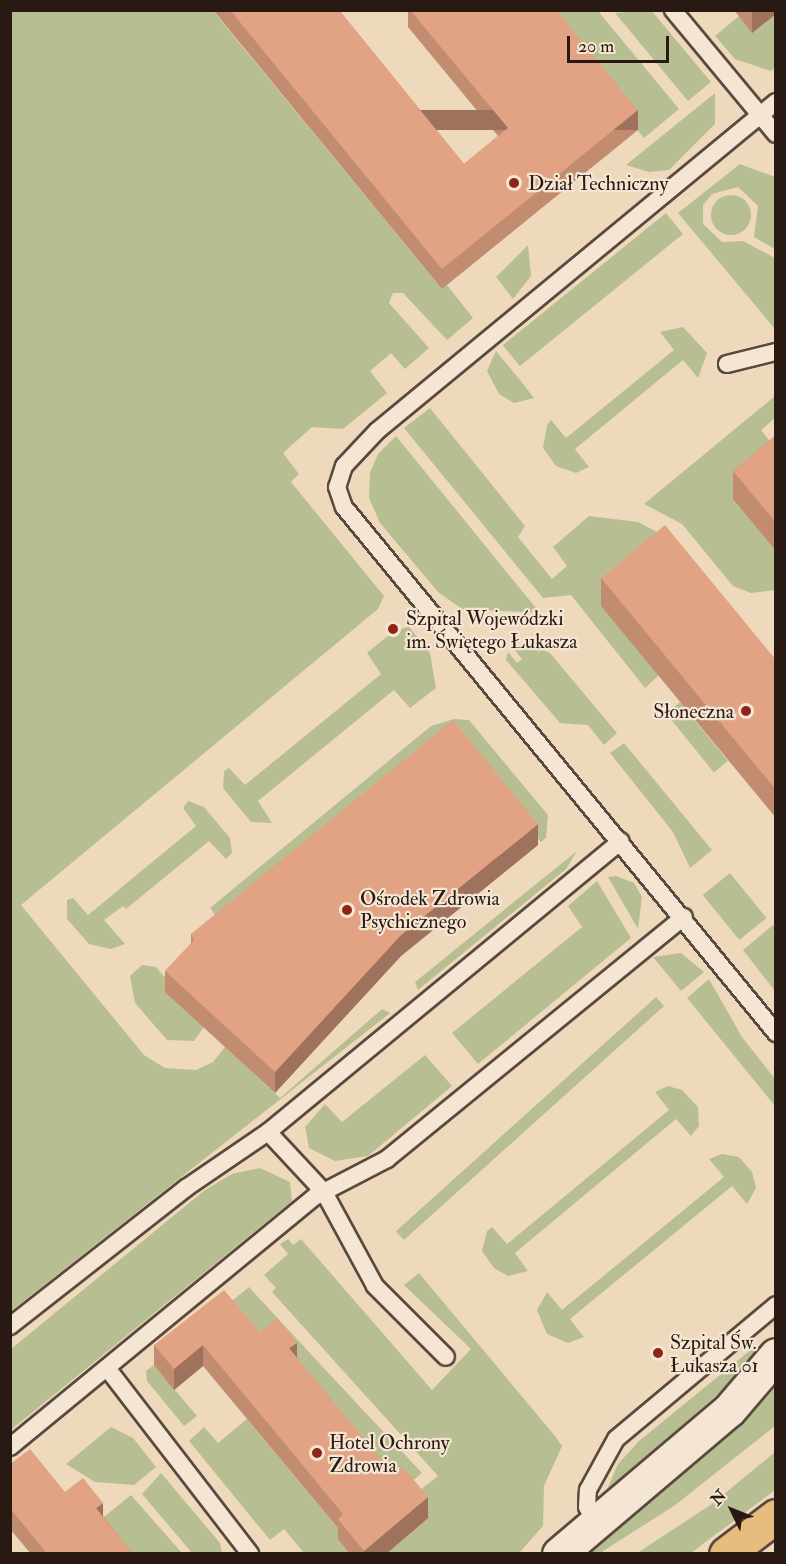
<!DOCTYPE html>
<meta charset="utf-8">
<style>
body{margin:0}
#map{position:relative;width:786px;height:1564px;overflow:hidden;background:#efd9bd;font-family:"IM FELL Double Pica",serif}
div>[style]{position:absolute}
.green>*{inset:0;background:#b7bf92;transform-origin:0 0}
.round{border-radius:50%}
.roads{filter:drop-shadow(2px 0 #5a493e) drop-shadow(-2px 0 #5a493e) drop-shadow(0 2px #5a493e) drop-shadow(0 -2px #5a493e)}
.lane>*{height:16px;margin:-8px;padding:0 8px;transform-origin:8px;border-radius:8px;background:#f5e6d4}
.street>*{height:33px;margin:-16.5px;padding:0 16.5px;transform-origin:16.5px;border-radius:16.5px;background:#f5e6d4}
.primary>*{height:33px;margin:-16.5px;padding:0 16.5px;transform-origin:16.5px;border-radius:16.5px;background:#e8bc7e}
.wall>*{inset:0;background:#c28c71}
.shaded-wall>*{inset:0;background:#9e725c;transform-origin:0 0}
.building>*{inset:0;background:#e1a383}
.dots>*{width:16px;height:16px;translate:-50% -50%;box-sizing:border-box;border:3px solid #f5e6d4;border-radius:50%}
span{translate:-50% -50%;white-space:nowrap;text-align:center;line-height:1.15;-webkit-text-stroke:4.5px #f5e6d4;paint-order:stroke}
.poi-label{font-size:20px;color:#281913}
.left{translate:0 -50%;text-align:left}
.right{translate:-100% -50%;text-align:right}
.frame{position:absolute;inset:0;border:12px solid #281913;pointer-events:none}
.north{position:absolute;left:702px;top:1480px;width:60px;height:60px;-webkit-text-stroke:4px #f5e6d4;paint-order:stroke;rotate:313deg;font-size:16px;font-weight:700;line-height:24px;text-align:center;color:#281913}
.north::after{content:'';display:block;margin:auto;width:21px;height:27px;background:#281913;clip-path:polygon(50% 0,100% 100%,50% 72%,0 100%)}
.scale{position:absolute;left:567px;top:36px;width:102px;height:27px;box-sizing:border-box;border:3px solid #281913;border-top:0;padding-left:8px;font-size:18px;line-height:21px;white-space:nowrap;color:#281913;-webkit-text-stroke:4px #f5e6d4;paint-order:stroke}
</style>
<div id="map">
<div class="green">
<i style="clip-path:polygon(651px 10px,711px 82px,688px 101px,615px 13px)"></i>
<i style="clip-path:polygon(10px 11px,213px 11px,442px 289px,447px 285px,473px 318px,447px 340px,403px 293px,393px 293px,389px 303px,429px 348px,405px 369px,391px 353px,370px 371px,387px 393px,343px 429px,312px 427px,283px 453px,299px 474px,291px 482px,384px 596px,378px 609px,21px 905px,144px 1055px,165px 1068px,196px 1070px,213px 1062px,225px 1047px,280px 1098px,382px 1009px,390px 1013px,11px 1311px)"></i>
<i style="clip-path:polygon(539px 11px,598px 11px,679px 109px,644px 138px)"></i>
<i style="clip-path:polygon(775px 14px,775px 67px,771px 71px,735px 59px,715px 36px,739px 16px)"></i>
<i style="clip-path:polygon(715px 93px,715px 124px,669px 170px,649px 172px,626px 165px)"></i>
<i style="clip-path:polygon(740px 164px,775px 177px,775px 249px,754px 237px,758px 206px,738px 187px,712px 194px,703px 205px,703px 224px,722px 242px,743px 241px,775px 258px,775px 329px,678px 213px)"></i>
<i class="round" style="left:711px;top:195px;width:40px;height:40px"></i>
<i style="left:666px;top:213px;width:27px;height:210px;rotate:51deg"></i>
<i style="clip-path:polygon(528px 245px,531px 276px,513px 299px,496px 277px)"></i>
<i style="clip-path:polygon(683px 327px,707px 353px,698px 378px,683px 360px,575px 449px,589px 467px,576px 473px,556px 466px,543px 448px,547px 425px,551px 420px,566px 438px,674px 350px,660px 332px)"></i>
<i style="clip-path:polygon(496px 351px,520px 380px,534px 398px,514px 403px,499px 394px,487px 371px)"></i>
<i style="clip-path:polygon(775px 396px,775px 418px,761px 430px,775px 448px,775px 590px,751px 593px,733px 586px,682px 524px,644px 504px)"></i>
<i style="clip-path:polygon(430px 408px,525px 526px,518px 537px,552px 579px,567px 566px,553px 547px,589px 516px,638px 522px,665px 536px,658px 676px,645px 688px,571px 595px,543px 598px,404px 428px)"></i>
<i style="clip-path:polygon(396px 436px,540px 613px,462px 609px,438px 592px,380px 523px,369px 498px,370px 473px,378px 454px)"></i>
<i style="clip-path:polygon(409px 627px,430px 653px,436px 688px,410px 708px,394px 690px,258px 801px,272px 823px,251px 822px,223px 788px,224px 771px,229px 768px,245px 785px,381px 674px,367px 653px,395px 630px)"></i>
<i style="clip-path:polygon(528px 643px,550px 653px,617px 733px,604px 745px,588px 725px,560px 723px,506px 660px,508px 652px,517px 663px,522px 659px,513px 648px)"></i>
<i style="left:680px;top:702px;width:76px;height:18px;rotate:51deg"></i>
<i style="clip-path:polygon(454px 719px,469px 720px,548px 815px,546px 838px,541px 842px,454px 735px,222px 924px,210px 908px,431px 726px)"></i>
<i style="clip-path:polygon(624px 743px,712px 850px,690px 868px,673px 832px,610px 753px)"></i>
<i style="clip-path:polygon(188px 801px,204px 807px,230px 838px,232px 853px,226px 859px,209px 841px,126px 909px,123px 906px,104px 920px,125px 944px,111px 949px,89px 944px,67px 919px,67px 900px,73px 898px,88px 915px,196px 826px,183px 808px)"></i>
<i style="clip-path:polygon(577px 851px,566px 869px,418px 990px,415px 982px)"></i>
<i style="left:730px;top:873px;width:58px;height:35px;rotate:51deg"></i>
<i style="clip-path:polygon(616px 876px,634px 883px,642px 897px,638px 929px,608px 877px)"></i>
<i style="clip-path:polygon(597px 881px,631px 938px,478px 1064px,452px 1033px,582px 927px,568px 906px)"></i>
<i style="clip-path:polygon(773px 925px,776px 928px,775px 991px,743px 950px)"></i>
<i style="clip-path:polygon(681px 953px,704px 972px,681px 991px,653px 957px)"></i>
<i style="clip-path:polygon(142px 965px,156px 967px,206px 1024px,194px 1041px,167px 1040px,135px 1003px,130px 976px)"></i>
<i style="clip-path:polygon(709px 979px,742px 1037px,775px 1079px,775px 1106px,687px 998px)"></i>
<i style="left:656px;top:997px;width:12px;height:350px;rotate:48deg"></i>
<i style="clip-path:polygon(425px 1055px,452px 1086px,368px 1156px,335px 1161px,309px 1148px,305px 1127px,325px 1104px,342px 1122px)"></i>
<i style="clip-path:polygon(668px 1086px,682px 1090px,698px 1107px,699px 1126px,691px 1136px,676px 1119px,515px 1253px,528px 1271px,508px 1276px,494px 1268px,482px 1251px,487px 1231px,492px 1227px,507px 1244px,669px 1110px,655px 1092px)"></i>
<i style="clip-path:polygon(722px 1154px,739px 1157px,752px 1172px,756px 1188px,747px 1204px,732px 1186px,570px 1319px,584px 1337px,568px 1343px,547px 1334px,537px 1310px,547px 1292px,562px 1310px,724px 1177px,709px 1159px)"></i>
<i style="clip-path:polygon(260px 1168px,290px 1182px,292px 1201px,12px 1429px,11px 1349px,205px 1190px,232px 1174px)"></i>
<i style="clip-path:polygon(288px 1239px,293px 1245px,301px 1239px,432px 1390px,471px 1349px,404px 1285px,419px 1273px,555px 1436px,562px 1446px,544px 1486px,543px 1526px,519px 1553px,386px 1553px,411px 1497px,438px 1476px,272px 1292px,276px 1288px,264px 1275px,288px 1254px,280px 1244px)"></i>
<i style="clip-path:polygon(249px 1287px,320px 1364px,422px 1473px,404px 1488px,203px 1324px)"></i>
<i style="clip-path:polygon(753px 1348px,757px 1350px,726px 1387px,606px 1492px,618px 1464px,639px 1441px)"></i>
<i style="clip-path:polygon(154px 1365px,197px 1416px,184px 1426px,147px 1381px,146px 1371px)"></i>
<i style="clip-path:polygon(775px 1388px,775px 1426px,674px 1506px,600px 1553px,583px 1554px,740px 1426px)"></i>
<i style="clip-path:polygon(247px 1419px,343px 1534px,338px 1539px,350px 1553px,304px 1553px,284px 1529px,270px 1540px,189px 1441px,204px 1427px,218px 1443px)"></i>
<i style="clip-path:polygon(111px 1427px,133px 1438px,156px 1467px,134px 1485px,95px 1482px,66px 1464px)"></i>
<i style="clip-path:polygon(775px 1452px,775px 1490px,691px 1553px,637px 1553px,712px 1504px)"></i>
<i style="clip-path:polygon(161px 1473px,220px 1543px,222px 1553px,192px 1553px,142px 1494px)"></i>
<i style="clip-path:polygon(131px 1495px,182px 1553px,116px 1553px,100px 1520px)"></i>
</div>
<div class="roads">
<div class="lane">
<i style="left:673px;top:10px;width:161px;rotate:50.3deg"></i>
<i style="left:776px;top:102px;width:517px;rotate:140.49deg"></i>
<i style="left:377px;top:431px;width:48px;rotate:133.3deg"></i>
<i style="left:344px;top:466px;width:22px;rotate:108deg"></i>
<i style="left:337px;top:487px;width:21px;rotate:71deg"></i>
<i style="left:344px;top:507px;width:681px;rotate:50.6deg"></i>
<i style="left:727px;top:364px;width:50px;rotate:-13.8deg"></i>
<i style="left:268px;top:1132px;width:82px;rotate:47deg"></i>
<i style="left:324px;top:1192px;width:107px;rotate:61.5deg"></i>
<i style="left:375px;top:1286px;width:100px;rotate:45deg"></i>
<i style="left:10px;top:1326px;width:224px;rotate:-38.1deg"></i>
<i style="left:186px;top:1188px;width:99px;rotate:-34.3deg"></i>
<i style="left:268px;top:1132px;width:457px;rotate:-39.5deg"></i>
<i style="left:107px;top:1368px;width:235px;rotate:52.4deg"></i>
<i style="left:10px;top:1447px;width:396px;rotate:-39.4deg"></i>
<i style="left:316px;top:1196px;width:80px;rotate:-27.5deg"></i>
<i style="left:387px;top:1159px;width:383px;rotate:-39.2deg"></i>
<i style="left:596px;top:1523px;width:18px;rotate:-119deg"></i>
<i style="left:587px;top:1507px;width:17px;rotate:-87deg"></i>
<i style="left:588px;top:1490px;width:58px;rotate:-61.2deg"></i>
<i style="left:616px;top:1439px;width:209px;rotate:-39.9deg"></i>
</div>
<div class="street">
<i style="left:559px;top:1554px;width:223px;rotate:-40.3deg"></i>
<i style="left:729px;top:1410px;width:72px;rotate:-49.5deg"></i>
</div>
<div class="primary">
<i style="left:726px;top:1554px;width:63px;rotate:-37.2deg"></i>
</div>
</div>
<div class="wall">
<i style="clip-path:polygon(213px 10px,339px 10px,464px 164px,498px 136px,408px 27px,408px 10px,556px 10px,638px 130px,442px 289px)"></i>
<i style="clip-path:polygon(734px 10px,776px 10px,752px 33px)"></i>
<i style="clip-path:polygon(776px 435px,776px 551px,733px 499px,733px 471px)"></i>
<i style="clip-path:polygon(601px 578px,776px 660px,776px 818px,601px 606px)"></i>
<i style="clip-path:polygon(538px 845px,401px 956px,275px 1093px,165px 992px,165px 971px,191px 944px,191px 934px)"></i>
<i style="clip-path:polygon(260px 1332px,297px 1358px,428px 1518px,386px 1554px,350px 1554px,338px 1539px,338px 1528px,203px 1366px,174px 1390px,154px 1365px,154px 1345px)"></i>
<i style="clip-path:polygon(10px 1464px,65px 1492px,103px 1516px,133px 1554px,31px 1554px,10px 1529px)"></i>
</div>
<div class="shaded-wall">
<i style="clip-path:polygon(753px 10px,776px 10px,776px 14px,752px 33px,752px 11px)"></i>
<i style="left:638px;top:110px;width:20px;height:252px;rotate:90deg"></i>
<i style="clip-path:polygon(538px 824px,538px 845px,401px 956px,275px 1093px,275px 1072px,401px 935px)"></i>
<i style="clip-path:polygon(297px 1343px,297px 1363px,289px 1348px)"></i>
<i style="clip-path:polygon(203px 1345px,203px 1366px,174px 1390px,174px 1369px)"></i>
<i style="clip-path:polygon(428px 1497px,428px 1518px,386px 1554px,364px 1554px,364px 1551px)"></i>
<i style="clip-path:polygon(103px 1503px,103px 1523px,96px 1508px)"></i>
</div>
<div class="building">
<i style="clip-path:polygon(230px 10px,339px 10px,464px 164px,508px 128px,410px 10px,556px 10px,638px 110px,442px 269px)"></i>
<i style="clip-path:polygon(776px 435px,776px 523px,733px 471px)"></i>
<i style="clip-path:polygon(665px 525px,776px 660px,776px 790px,601px 578px)"></i>
<i style="clip-path:polygon(453px 720px,538px 824px,401px 935px,275px 1072px,165px 971px,194px 940px,191px 934px)"></i>
<i style="clip-path:polygon(224px 1290px,260px 1332px,277px 1318px,297px 1343px,289px 1348px,393px 1474px,403px 1467px,428px 1497px,364px 1551px,338px 1519px,343px 1514px,203px 1345px,174px 1369px,154px 1345px)"></i>
<i style="clip-path:polygon(30px 1449px,65px 1492px,83px 1478px,103px 1503px,96px 1508px,133px 1554px,47px 1554px,10px 1508px,10px 1464px)"></i>
</div>
<div class="dots">
<i style="left:514px;top:183px;background:#8f2418"></i>
<i style="left:393px;top:629px;background:#8f2418"></i>
<i style="left:746px;top:711px;background:#8f2418"></i>
<i style="left:347px;top:910px;background:#8f2418"></i>
<i style="left:658px;top:1353px;background:#8f2418"></i>
<i style="left:317px;top:1453px;background:#8f2418"></i>
</div>
<div class="poi-label">
<span class="left" style="left:528px;top:183px">Dział Techniczny</span>
<span class="left" style="left:406px;top:630px">Szpital Wojewódzki<br>im. Świętego Łukasza</span>
<span class="right" style="left:734px;top:711px">Słoneczna</span>
<span class="left" style="left:360px;top:910px">Ośrodek Zdrowia<br>Psychicznego</span>
<span class="left" style="left:670px;top:1354px">Szpital Św.<br>Łukasza 01</span>
<span class="left" style="left:329px;top:1454px">Hotel Ochrony<br>Zdrowia</span>
</div>
<div class="frame"></div>
<div class="north">N</div>
<div class="scale">20 m</div>
</div>
